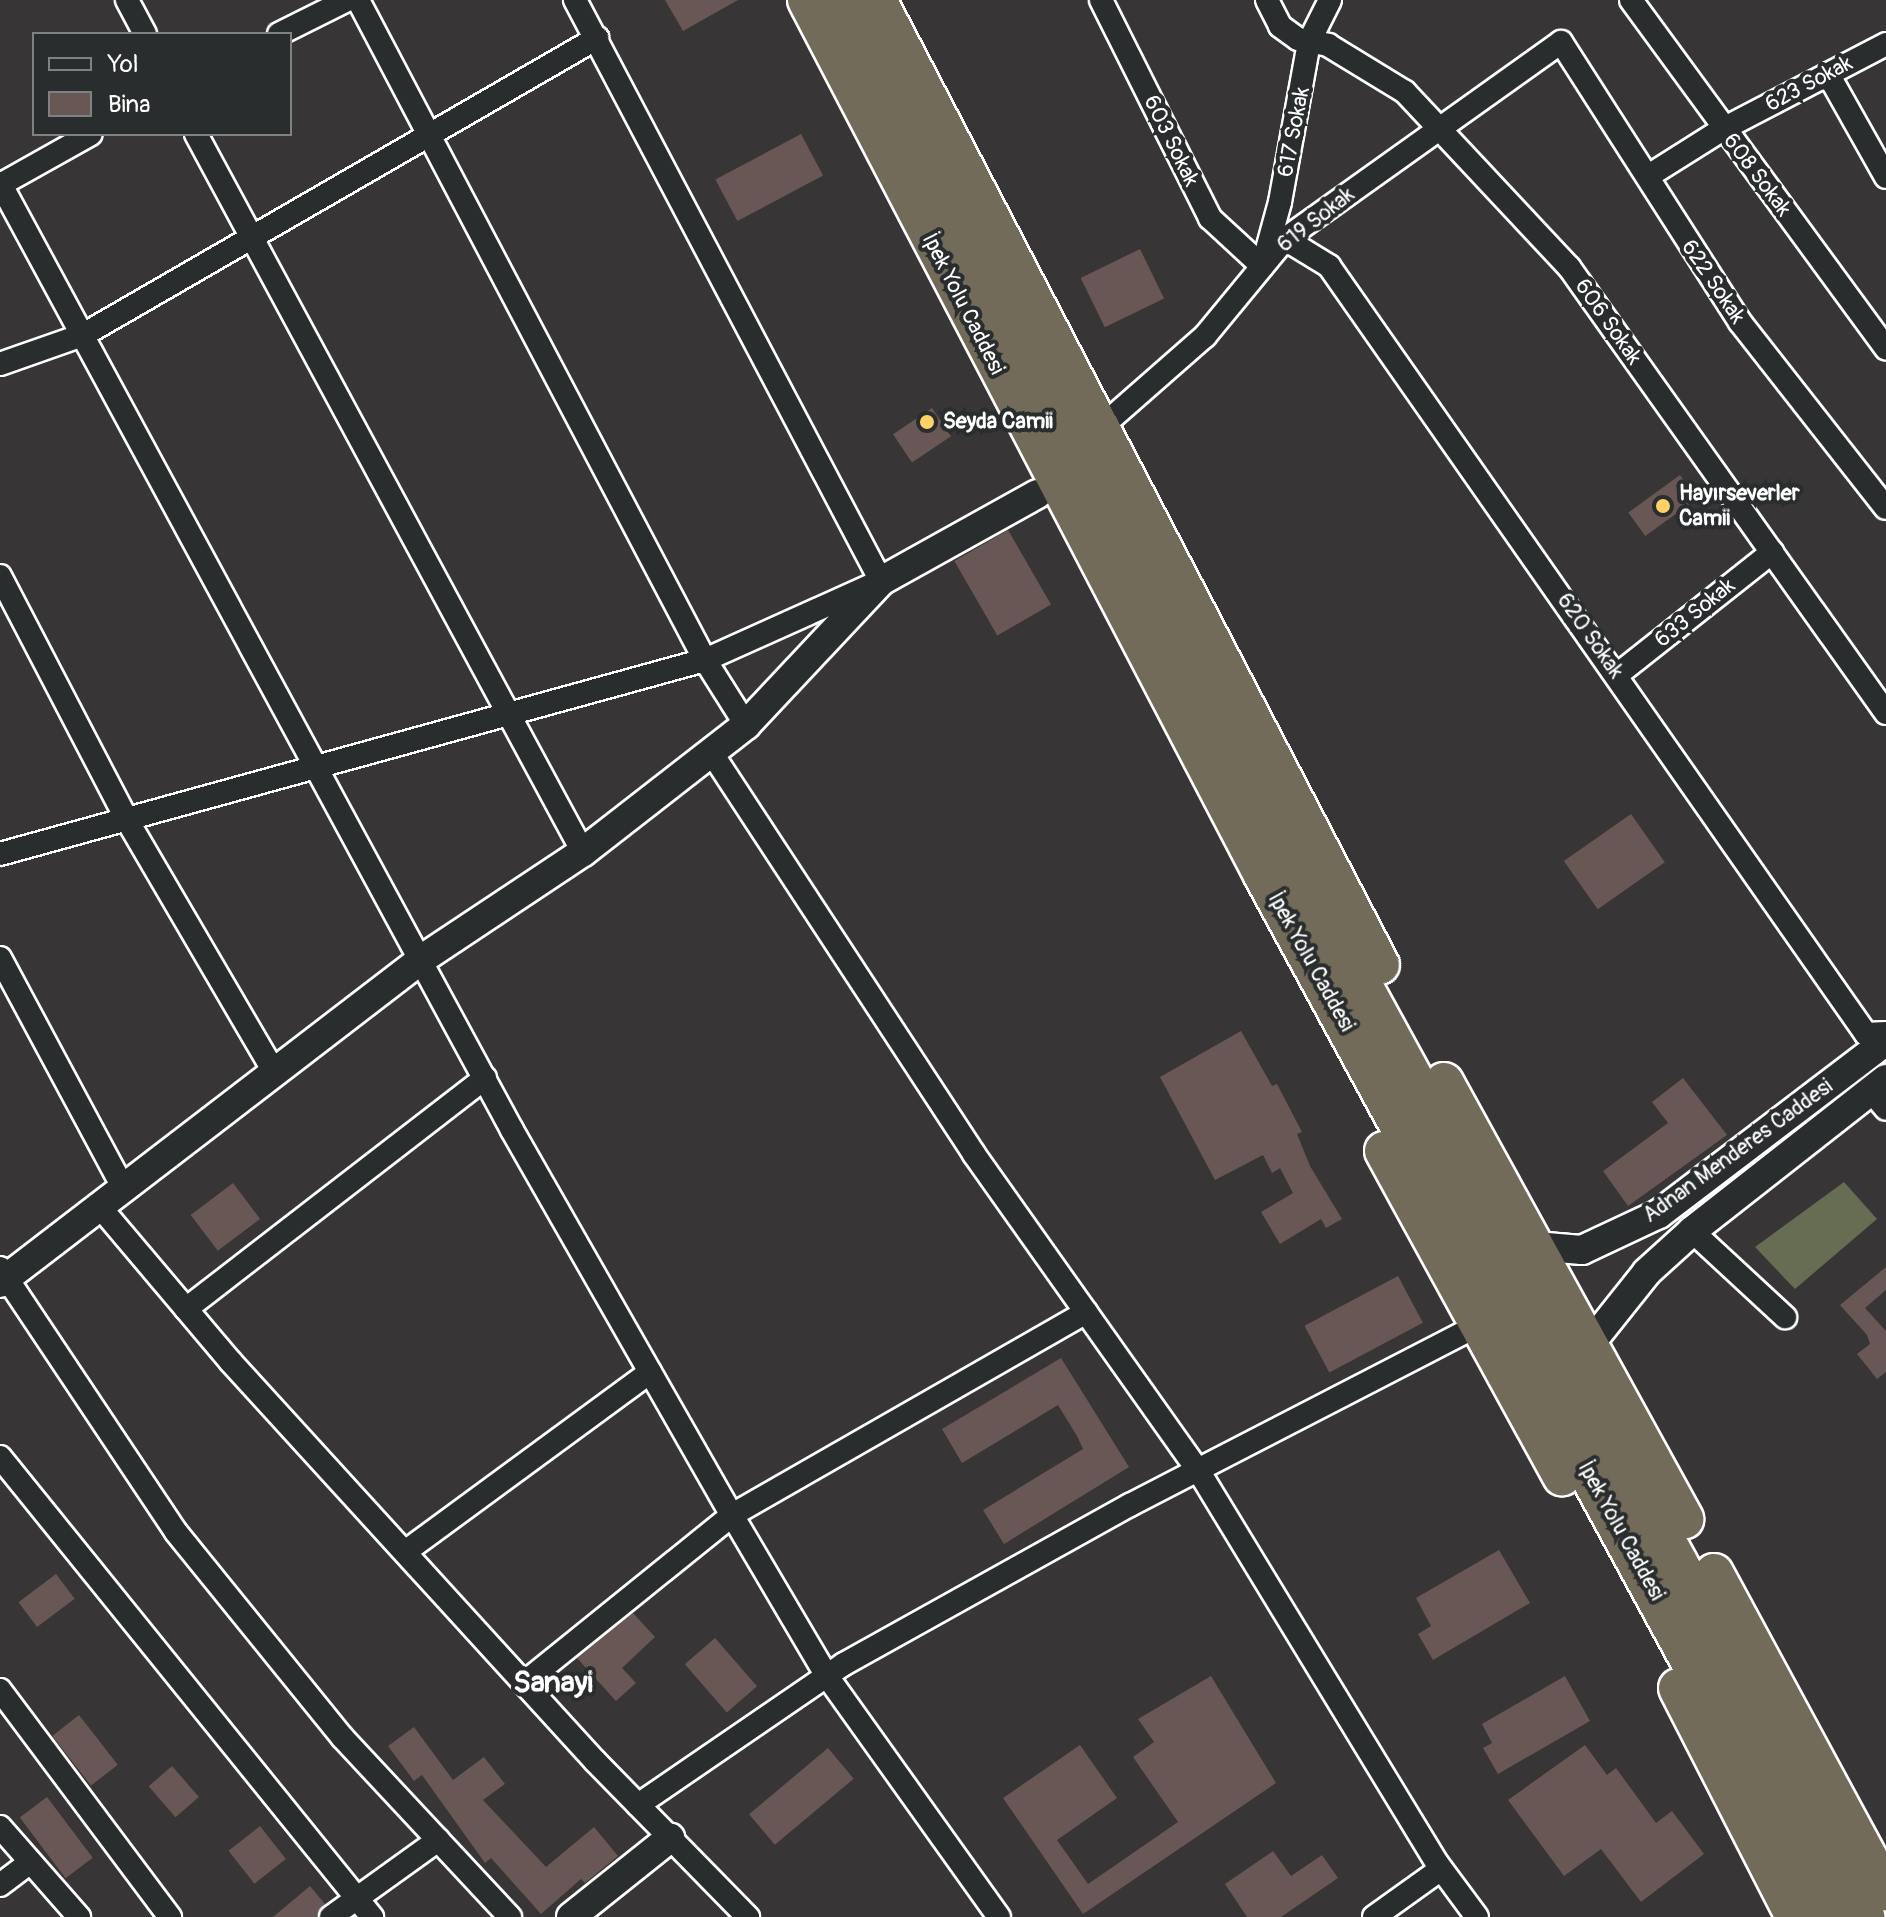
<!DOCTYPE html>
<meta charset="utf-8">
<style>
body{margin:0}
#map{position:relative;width:1886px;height:1917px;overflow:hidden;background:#373536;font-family:Pangolin,sans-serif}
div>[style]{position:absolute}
.green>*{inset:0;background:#666d53}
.building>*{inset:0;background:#695755;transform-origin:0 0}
.roads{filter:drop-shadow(2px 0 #fff) drop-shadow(-2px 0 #fff) drop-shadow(0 2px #fff) drop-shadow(0 -2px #fff)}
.minor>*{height:22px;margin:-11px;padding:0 11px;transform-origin:11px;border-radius:11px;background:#2a2d2e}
.tertiary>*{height:28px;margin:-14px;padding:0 14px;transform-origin:14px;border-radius:14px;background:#2a2d2e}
.trunk>*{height:38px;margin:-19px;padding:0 19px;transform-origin:19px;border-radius:19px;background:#736b5a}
.dots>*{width:22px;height:22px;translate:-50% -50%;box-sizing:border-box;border:4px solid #2a2d2e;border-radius:50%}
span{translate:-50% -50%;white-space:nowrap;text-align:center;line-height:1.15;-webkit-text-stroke:8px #2a2d2e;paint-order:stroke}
.street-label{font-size:22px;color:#fff}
.poi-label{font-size:22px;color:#fff;font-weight:700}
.left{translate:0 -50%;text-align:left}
.district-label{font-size:30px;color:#fff;font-weight:700}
.legend{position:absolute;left:32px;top:32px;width:260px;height:104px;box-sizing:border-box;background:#2a2d2e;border:2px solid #7f8182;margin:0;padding:10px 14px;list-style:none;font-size:24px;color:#fff}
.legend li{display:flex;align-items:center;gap:16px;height:40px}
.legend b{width:40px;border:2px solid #7f8182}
</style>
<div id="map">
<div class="green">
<i style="clip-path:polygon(1844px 1182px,1877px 1219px,1795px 1289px,1755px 1247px)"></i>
</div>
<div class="building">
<i style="clip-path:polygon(665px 0,738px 0,683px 31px)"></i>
<i style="left:801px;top:134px;width:47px;height:97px;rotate:62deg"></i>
<i style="left:1140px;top:249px;width:55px;height:66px;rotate:64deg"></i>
<i style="left:932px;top:408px;width:34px;height:47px;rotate:56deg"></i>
<i style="left:1680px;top:475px;width:29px;height:64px;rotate:54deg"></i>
<i style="left:1008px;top:530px;width:86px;height:62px;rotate:60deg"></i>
<i style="left:1631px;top:814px;width:59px;height:82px;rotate:55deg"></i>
<i style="clip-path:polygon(1241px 1031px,1272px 1086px,1277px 1084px,1302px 1132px,1297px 1134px,1310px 1166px,1342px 1219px,1326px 1228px,1321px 1219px,1280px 1244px,1261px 1212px,1293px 1193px,1280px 1168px,1272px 1173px,1263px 1155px,1215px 1180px,1160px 1077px)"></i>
<i style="clip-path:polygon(1683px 1078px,1727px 1135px,1628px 1206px,1603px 1171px,1668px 1123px,1652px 1102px)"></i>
<i style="left:233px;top:1183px;width:45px;height:53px;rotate:53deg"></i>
<i style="clip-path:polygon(1886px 1267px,1886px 1290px,1865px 1308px,1886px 1331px,1886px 1372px,1877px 1379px,1857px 1354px,1870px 1344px,1867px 1335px,1840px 1305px)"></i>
<i style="left:1398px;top:1276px;width:53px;height:106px;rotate:62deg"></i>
<i style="clip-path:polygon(1061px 1358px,1129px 1467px,1004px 1544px,983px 1510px,1083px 1449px,1077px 1436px,1058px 1405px,962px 1463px,942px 1429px)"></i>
<i style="clip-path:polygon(1499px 1550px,1530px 1603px,1433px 1660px,1418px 1634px,1431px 1626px,1416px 1598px)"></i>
<i style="left:56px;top:1574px;width:31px;height:47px;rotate:53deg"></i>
<i style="clip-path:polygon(633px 1613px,655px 1637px,622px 1668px,636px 1683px,616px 1701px,577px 1658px)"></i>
<i style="left:715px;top:1638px;width:64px;height:40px;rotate:49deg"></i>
<i style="clip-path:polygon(1211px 1676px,1276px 1783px,1083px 1914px,1003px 1798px,1080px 1745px,1117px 1798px,1057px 1840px,1088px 1884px,1178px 1822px,1133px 1757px,1154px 1742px,1138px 1719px)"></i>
<i style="clip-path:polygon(1565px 1676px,1590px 1721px,1498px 1774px,1483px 1748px,1492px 1743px,1482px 1724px)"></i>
<i style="left:79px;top:1715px;width:63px;height:34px;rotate:52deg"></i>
<i style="clip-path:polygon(414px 1727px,453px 1780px,484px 1757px,505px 1784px,483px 1800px,546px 1867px,594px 1827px,618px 1856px,585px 1883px,581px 1879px,541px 1914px,491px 1858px,485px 1863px,422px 1775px,414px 1781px,388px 1746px)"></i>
<i style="clip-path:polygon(1585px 1745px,1607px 1775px,1616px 1768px,1656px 1823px,1672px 1811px,1704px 1854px,1641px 1902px,1601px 1849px,1564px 1876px,1508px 1800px)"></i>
<i style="left:828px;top:1748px;width:40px;height:103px;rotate:50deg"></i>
<i style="left:172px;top:1766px;width:41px;height:31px;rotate:49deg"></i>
<i style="left:47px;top:1797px;width:76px;height:34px;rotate:53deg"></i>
<i style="left:260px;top:1826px;width:42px;height:40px;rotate:52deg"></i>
<i style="clip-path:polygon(1273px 1851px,1291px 1876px,1322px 1855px,1338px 1878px,1281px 1917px,1247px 1917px,1225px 1884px)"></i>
<i style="clip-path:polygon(310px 1886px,325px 1904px,317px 1917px,273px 1917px)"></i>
</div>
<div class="roads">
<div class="minor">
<i style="left:127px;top:0;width:38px;rotate:62deg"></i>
<i style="left:358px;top:0;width:746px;rotate:62.27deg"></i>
<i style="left:705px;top:660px;width:77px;rotate:57.8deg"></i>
<i style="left:1101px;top:0;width:244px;rotate:63.4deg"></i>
<i style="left:1210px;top:218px;width:71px;rotate:42.7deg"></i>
<i style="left:1267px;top:0;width:29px;rotate:63deg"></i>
<i style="left:1280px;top:26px;width:22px;rotate:36deg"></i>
<i style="left:1298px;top:39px;width:31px;rotate:11deg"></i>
<i style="left:1328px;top:45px;width:90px;rotate:31.4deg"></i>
<i style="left:1405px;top:92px;width:240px;rotate:46.9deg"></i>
<i style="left:1569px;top:267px;width:547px;rotate:54.6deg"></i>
<i style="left:1631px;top:0;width:432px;rotate:53.8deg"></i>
<i style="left:279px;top:34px;width:76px;rotate:-26.6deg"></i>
<i style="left:1828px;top:74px;width:118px;rotate:60.6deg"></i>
<i style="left:196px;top:134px;width:816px;rotate:61.68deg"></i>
<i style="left:1650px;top:175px;width:86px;rotate:-32.2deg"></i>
<i style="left:1723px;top:129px;width:184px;rotate:-27.5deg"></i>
<i style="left:0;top:183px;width:1077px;rotate:61.6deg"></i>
<i style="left:512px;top:1130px;width:443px;rotate:60.3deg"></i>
<i style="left:732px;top:1515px;width:187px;rotate:59.5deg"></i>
<i style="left:827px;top:1676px;width:296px;rotate:54.5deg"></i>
<i style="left:0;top:185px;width:104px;rotate:-29.3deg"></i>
<i style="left:1285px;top:239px;width:52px;rotate:31.5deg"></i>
<i style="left:1329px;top:266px;width:937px;rotate:55.04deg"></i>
<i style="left:1866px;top:1034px;width:20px;rotate:-3deg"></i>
<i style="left:1265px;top:257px;width:57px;rotate:-74.7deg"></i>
<i style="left:1280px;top:202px;width:163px;rotate:-79.7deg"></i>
<i style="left:1309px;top:42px;width:47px;rotate:-63.4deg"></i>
<i style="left:0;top:364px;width:88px;rotate:-19.3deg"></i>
<i style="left:83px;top:335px;width:594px;rotate:-30.02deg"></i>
<i style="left:1099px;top:429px;width:141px;rotate:-41.3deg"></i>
<i style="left:1205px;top:336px;width:126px;rotate:-50.5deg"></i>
<i style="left:1285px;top:239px;width:339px;rotate:-35.5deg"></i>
<i style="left:1561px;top:42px;width:332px;rotate:57.4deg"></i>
<i style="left:1740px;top:322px;width:236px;rotate:51.9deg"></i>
<i style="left:0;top:576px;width:275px;rotate:62.5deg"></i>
<i style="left:127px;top:820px;width:292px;rotate:59.7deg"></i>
<i style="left:1617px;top:675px;width:198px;rotate:-38.4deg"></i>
<i style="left:711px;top:752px;width:480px;rotate:56.8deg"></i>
<i style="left:974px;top:1154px;width:387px;rotate:54.7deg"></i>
<i style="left:1198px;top:1470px;width:460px;rotate:58.7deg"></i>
<i style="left:1437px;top:1863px;width:67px;rotate:53.5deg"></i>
<i style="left:0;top:854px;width:731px;rotate:-15.39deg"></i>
<i style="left:705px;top:660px;width:193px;rotate:-24.2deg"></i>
<i style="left:881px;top:581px;width:657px;rotate:-117.77deg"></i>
<i style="left:0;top:958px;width:262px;rotate:61.8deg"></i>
<i style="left:1871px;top:1091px;width:23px;rotate:50deg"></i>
<i style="left:100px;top:1207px;width:202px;rotate:49.8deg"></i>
<i style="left:230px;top:1361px;width:542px;rotate:47.62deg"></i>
<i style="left:595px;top:1761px;width:219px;rotate:45.6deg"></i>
<i style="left:1692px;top:1231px;width:127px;rotate:42.8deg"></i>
<i style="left:0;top:1268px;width:317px;rotate:56.3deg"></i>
<i style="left:176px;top:1532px;width:265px;rotate:51deg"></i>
<i style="left:343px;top:1738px;width:245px;rotate:47deg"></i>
<i style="left:186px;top:1309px;width:378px;rotate:-37.7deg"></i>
<i style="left:0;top:1457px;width:592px;rotate:51.04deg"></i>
<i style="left:405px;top:1552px;width:304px;rotate:-36.3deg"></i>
<i style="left:524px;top:1683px;width:267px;rotate:-38.9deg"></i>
<i style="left:732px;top:1515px;width:408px;rotate:-29.8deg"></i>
<i style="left:0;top:1690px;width:284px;rotate:53.2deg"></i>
<i style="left:638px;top:1805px;width:250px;rotate:-34.4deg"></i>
<i style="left:844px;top:1664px;width:327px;rotate:-29.1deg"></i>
<i style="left:1130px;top:1505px;width:390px;rotate:-27.3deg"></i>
<i style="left:0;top:1827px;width:120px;rotate:48.7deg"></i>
<i style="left:0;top:1885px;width:36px;rotate:-37deg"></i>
<i style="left:331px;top:1917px;width:132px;rotate:-35.7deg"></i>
<i style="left:1374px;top:1917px;width:82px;rotate:-35.6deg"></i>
</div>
<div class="tertiary">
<i style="left:1535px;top:1246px;width:47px;rotate:4.9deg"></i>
<i style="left:1582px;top:1250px;width:85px;rotate:-25.1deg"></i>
<i style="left:1659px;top:1214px;width:285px;rotate:-37.3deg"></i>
<i style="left:0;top:1283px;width:532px;rotate:-37.52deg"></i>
<i style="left:422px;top:959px;width:193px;rotate:-33.6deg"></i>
<i style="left:583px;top:852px;width:207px;rotate:-37.9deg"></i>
<i style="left:746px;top:725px;width:197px;rotate:-46.8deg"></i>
<i style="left:881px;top:581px;width:179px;rotate:-29.1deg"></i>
<i style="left:1589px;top:1345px;width:93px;rotate:-51.5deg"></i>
<i style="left:1647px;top:1272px;width:61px;rotate:-42.3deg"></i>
<i style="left:1692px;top:1231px;width:246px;rotate:-38.1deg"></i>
<i style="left:571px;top:1917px;width:127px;rotate:-38.6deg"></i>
</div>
<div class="trunk">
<i style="left:807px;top:0;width:987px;rotate:62.47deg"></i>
<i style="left:1263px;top:875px;width:1186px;rotate:61.49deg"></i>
<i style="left:845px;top:0;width:961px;rotate:62.42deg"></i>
<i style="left:1290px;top:852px;width:822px;rotate:61.35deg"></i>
<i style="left:1684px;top:1573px;width:389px;rotate:62.2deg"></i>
<i style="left:877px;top:0;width:1088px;rotate:62.47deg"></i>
<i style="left:1444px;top:1082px;width:499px;rotate:61.2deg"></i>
<i style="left:1384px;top:1151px;width:371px;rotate:61.3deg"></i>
<i style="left:1714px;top:1573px;width:362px;rotate:61.6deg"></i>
<i style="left:1678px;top:1688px;width:257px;rotate:62.9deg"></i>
</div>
</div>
<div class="dots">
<i style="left:927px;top:422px;background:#ffd166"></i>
<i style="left:1663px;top:506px;background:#ffd166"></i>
</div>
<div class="street-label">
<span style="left:1809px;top:84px;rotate:-28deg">623 Sokak</span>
<span style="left:1294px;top:132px;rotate:-79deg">617 Sokak</span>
<span style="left:1171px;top:141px;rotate:64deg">603 Sokak</span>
<span style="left:1757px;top:175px;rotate:53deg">608 Sokak</span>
<span style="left:1316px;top:220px;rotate:-38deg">619 Sokak</span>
<span style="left:1713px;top:282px;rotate:56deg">622 Sokak</span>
<span style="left:963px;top:304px;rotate:63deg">İpek Yolu Caddesi</span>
<span style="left:1608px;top:322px;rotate:55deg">606 Sokak</span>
<span style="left:1695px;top:613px;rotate:-39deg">633 Sokak</span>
<span style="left:1590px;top:636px;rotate:55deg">620 Sokak</span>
<span style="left:1311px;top:962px;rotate:61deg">İpek Yolu Caddesi</span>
<span style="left:1738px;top:1151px;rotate:-36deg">Adnan Menderes Caddesi</span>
<span style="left:1621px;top:1531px;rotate:61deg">İpek Yolu Caddesi</span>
</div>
<div class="poi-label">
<span class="left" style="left:943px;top:422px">Seyda Camii</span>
<span class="left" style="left:1679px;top:506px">Hayırseverler<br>Camii</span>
</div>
<div class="district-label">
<span style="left:553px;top:1683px">Sanayi</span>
</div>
<ul class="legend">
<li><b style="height:10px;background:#2a2d2e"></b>Yol</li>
<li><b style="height:22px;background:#695755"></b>Bina</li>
</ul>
</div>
